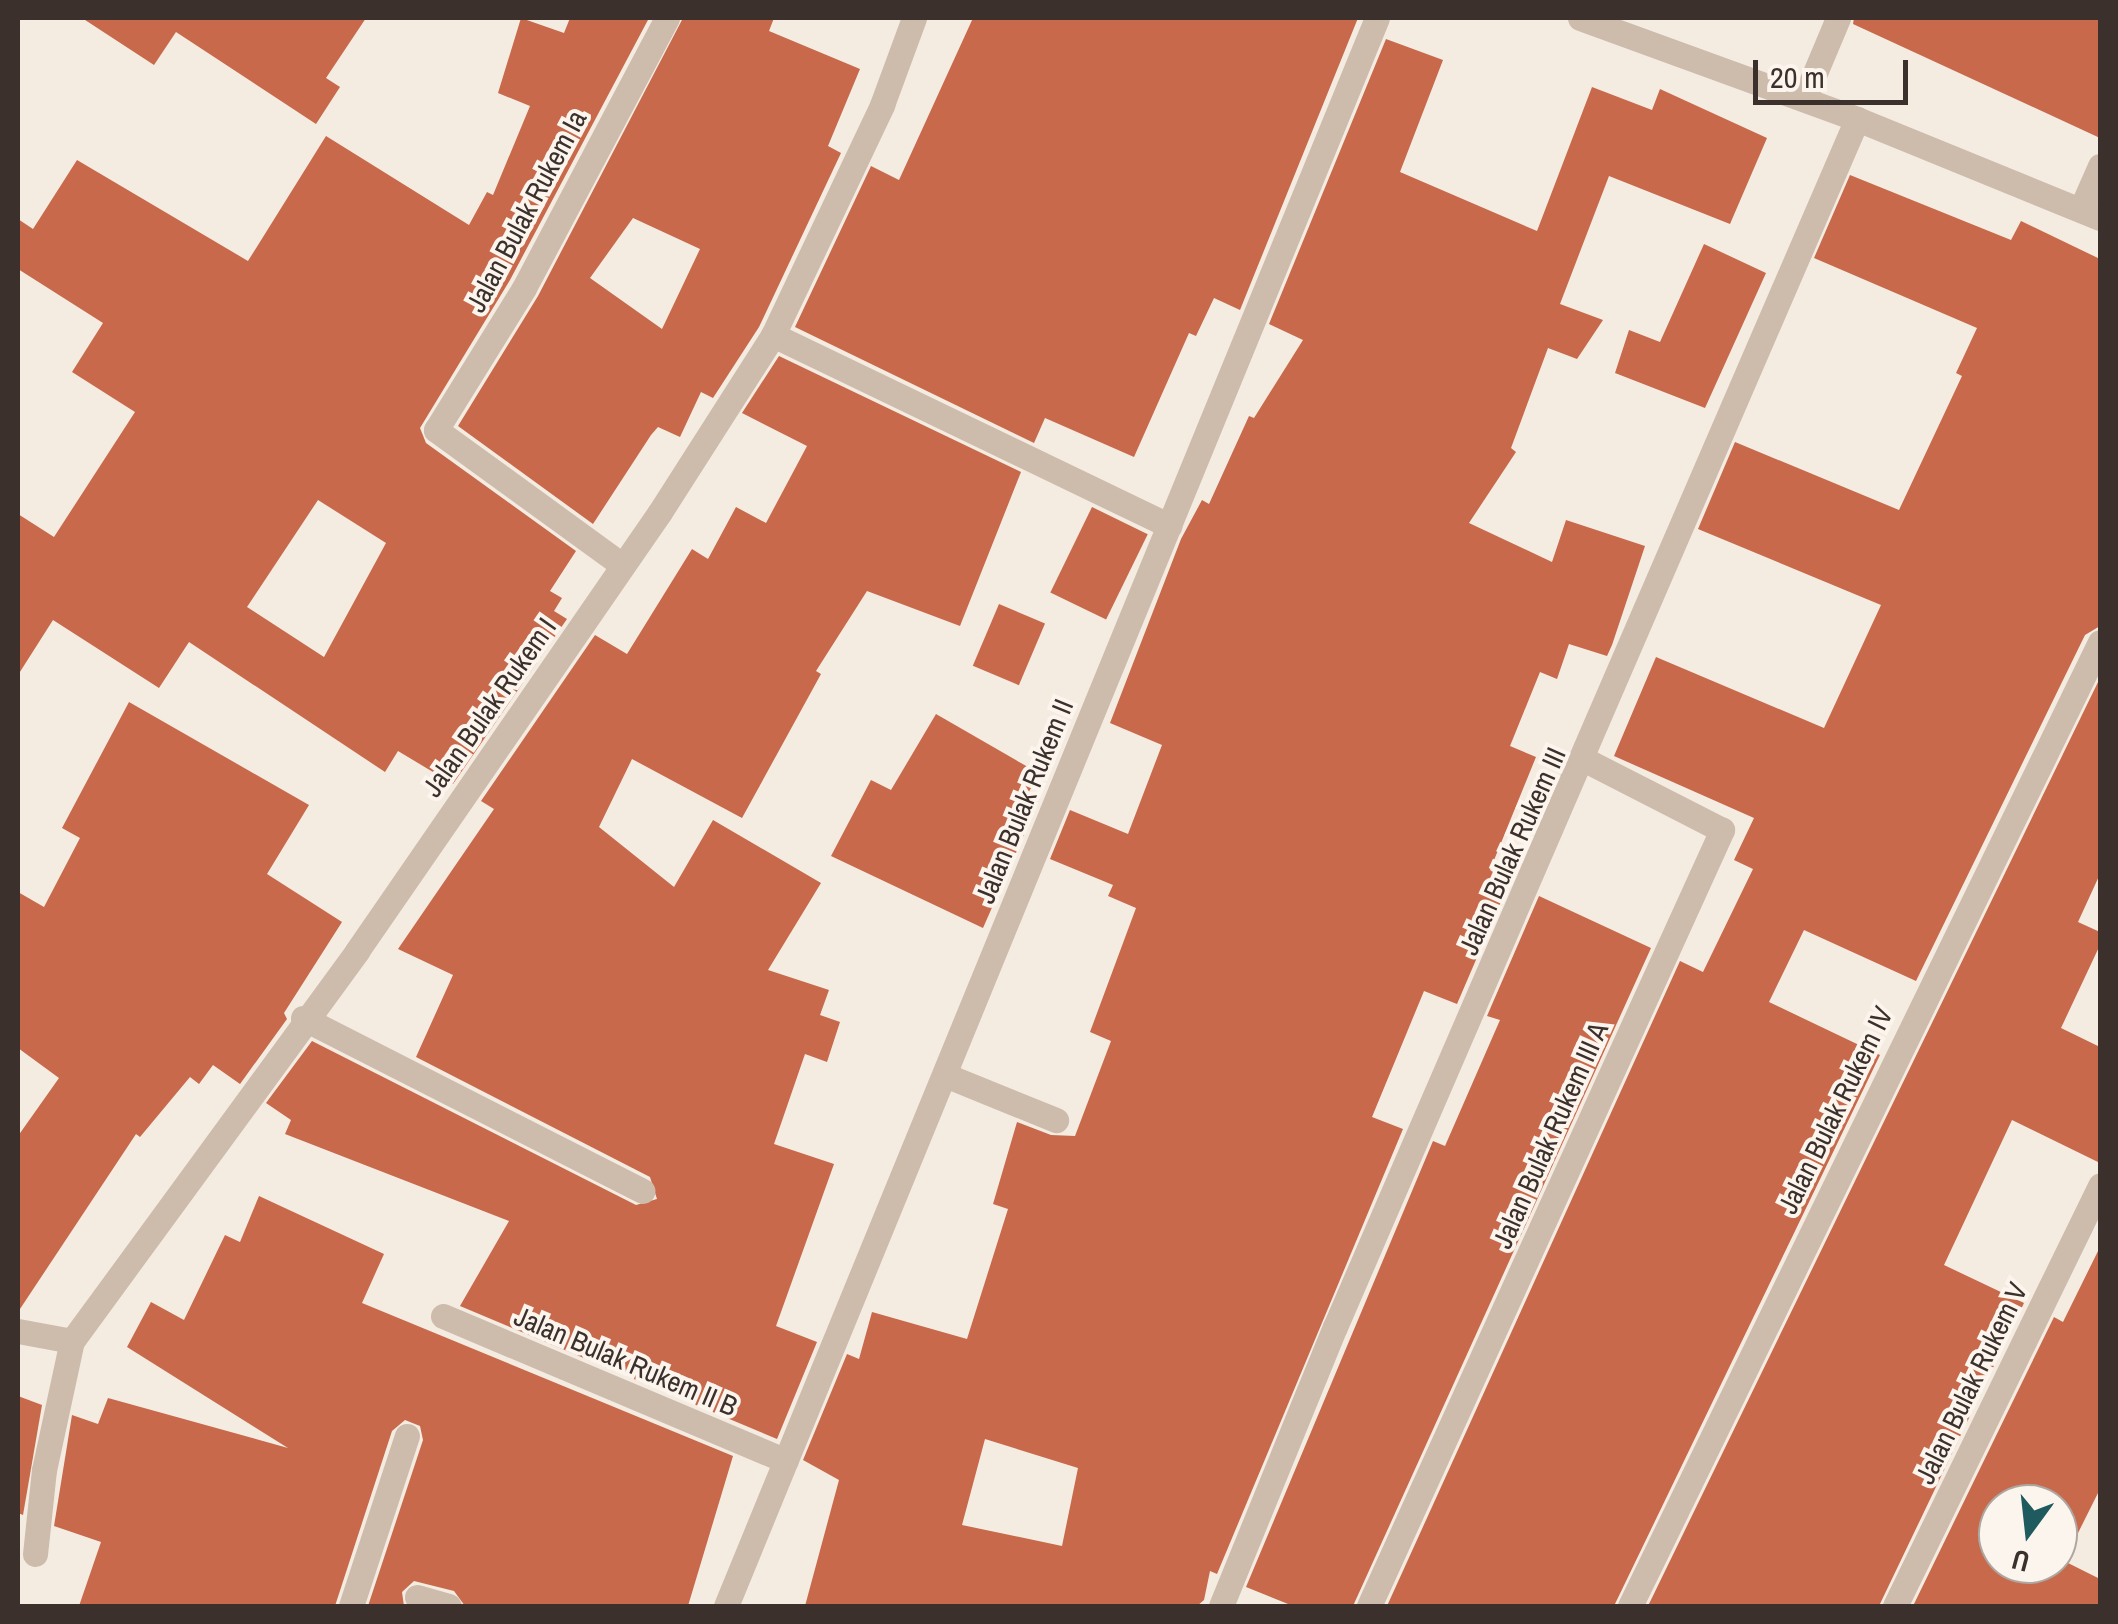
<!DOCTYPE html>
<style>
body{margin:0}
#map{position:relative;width:2118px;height:1624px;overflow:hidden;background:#f4ebe1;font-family:"Archivo Narrow",sans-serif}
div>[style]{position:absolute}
.building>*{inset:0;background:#c8694b;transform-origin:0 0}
.minor>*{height:25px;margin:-12.5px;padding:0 12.5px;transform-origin:12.5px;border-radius:12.5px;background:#cdbbac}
span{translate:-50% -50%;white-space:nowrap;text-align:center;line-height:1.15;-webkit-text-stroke:8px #fbf5ee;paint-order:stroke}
.street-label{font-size:28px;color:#3b302b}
.frame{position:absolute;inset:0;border:20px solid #3b302b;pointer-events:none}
.north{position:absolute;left:1978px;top:1484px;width:100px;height:100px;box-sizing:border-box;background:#fbf5ee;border:2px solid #aea6a0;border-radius:50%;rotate:195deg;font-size:28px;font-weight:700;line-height:40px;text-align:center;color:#3b302b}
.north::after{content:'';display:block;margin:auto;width:35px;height:45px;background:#1f5a5e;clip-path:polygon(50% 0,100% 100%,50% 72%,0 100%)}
.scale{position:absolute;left:1753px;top:60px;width:155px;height:45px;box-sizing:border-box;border:5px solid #3b302b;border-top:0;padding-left:12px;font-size:30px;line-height:35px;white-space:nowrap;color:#3b302b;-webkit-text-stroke:8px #fbf5ee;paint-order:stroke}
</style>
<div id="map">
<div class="building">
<i style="clip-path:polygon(82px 18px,366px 18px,326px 78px,340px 87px,316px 124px,176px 32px,154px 65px)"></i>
<i style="clip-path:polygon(evenodd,521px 18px,564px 33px,570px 18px,649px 18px,510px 280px,420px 428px,426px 443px,576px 551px,550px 591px,562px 598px,554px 611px,567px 619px,453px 784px,398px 751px,385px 772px,189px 642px,159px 688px,53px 620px,18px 675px,18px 514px,54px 537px,135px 412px,72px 372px,103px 323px,18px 269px,18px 219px,33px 229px,77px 160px,248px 261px,326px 136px,469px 225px,487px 192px,493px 195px,530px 106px,498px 93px,521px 18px,318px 500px,386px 543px,324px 657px,247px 607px,318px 500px)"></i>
<i style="clip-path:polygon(evenodd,683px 18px,774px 18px,769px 31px,860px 69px,828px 146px,841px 153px,759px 327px,713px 398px,701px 392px,680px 437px,658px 427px,651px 435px,593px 524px,458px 426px,538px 296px,683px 18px,633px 218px,700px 249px,662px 329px,590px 278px,633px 218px)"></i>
<i style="clip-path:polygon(973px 18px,1358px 18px,1240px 310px,1214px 298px,1196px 336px,1189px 333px,1134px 457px,1045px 418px,1034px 443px,795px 327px,871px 166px,899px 180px)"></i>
<i style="clip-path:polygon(1854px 18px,2100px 18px,2100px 138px,1853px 24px)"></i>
<i style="clip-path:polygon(evenodd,1386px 39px,1443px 60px,1400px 172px,1537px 231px,1592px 87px,1652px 110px,1660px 89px,1767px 138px,1730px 224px,1609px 176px,1560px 304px,1603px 320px,1577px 359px,1548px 348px,1511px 448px,1516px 452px,1469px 523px,1552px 562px,1566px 520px,1645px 546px,1612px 645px,1607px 656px,1569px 644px,1557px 679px,1540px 672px,1510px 746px,1536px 757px,1490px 870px,1509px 883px,1457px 1004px,1424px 991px,1372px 1117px,1403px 1129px,1217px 1574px,1210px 1571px,1204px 1600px,1197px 1606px,805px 1606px,839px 1480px,803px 1460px,847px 1354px,859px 1359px,872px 1312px,967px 1339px,1008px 1209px,993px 1204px,1017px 1122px,1051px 1135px,1075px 1136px,1111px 1041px,1090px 1032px,1136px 908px,1108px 896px,1113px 885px,1050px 859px,1070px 810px,1128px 834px,1162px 745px,1110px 723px,1181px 539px,1202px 500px,1209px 504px,1249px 416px,1254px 418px,1303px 340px,1269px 324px,1386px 39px,985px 1439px,1078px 1468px,1062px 1546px,962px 1525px,985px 1439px)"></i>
<i style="clip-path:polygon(1850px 175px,2011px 240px,2021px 221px,2100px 259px,2100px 626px,2085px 635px,1916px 981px,1804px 930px,1769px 1002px,1880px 1055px,1614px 1606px,1387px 1606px,1680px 961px,1703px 972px,1753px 869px,1734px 860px,1754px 818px,1614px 756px,1656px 657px,1824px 728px,1881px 605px,1698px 529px,1735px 442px,1899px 510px,1962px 376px,1956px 373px,1977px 328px,1814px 258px)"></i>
<i style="clip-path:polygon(1704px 244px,1766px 273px,1705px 408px,1615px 373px,1629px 330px,1660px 342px)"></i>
<i style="clip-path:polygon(779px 356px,1021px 472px,960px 626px,867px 591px,816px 671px,821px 674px,742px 818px,632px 759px,599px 827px,674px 887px,713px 820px,821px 883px,768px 970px,829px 990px,820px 1015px,840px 1022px,827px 1062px,805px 1054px,774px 1144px,834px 1164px,776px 1326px,817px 1342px,777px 1439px,460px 1306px,509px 1221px,285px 1134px,291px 1120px,266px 1103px,312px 1041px,636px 1205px,657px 1199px,650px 1177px,416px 1057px,453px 975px,398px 949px,494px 809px,481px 801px,595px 635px,627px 654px,692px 549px,708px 559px,736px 507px,766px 523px,807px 446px,742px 413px)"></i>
<i style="left:1092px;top:507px;width:62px;height:95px;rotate:26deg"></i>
<i style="left:999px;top:604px;width:50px;height:67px;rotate:23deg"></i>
<i style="clip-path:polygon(2100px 678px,2100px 874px,2078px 922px,2100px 932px,2100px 945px,2061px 1028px,2100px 1047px,2100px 1163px,2012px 1120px,1944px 1265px,2024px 1303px,1879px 1606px,1648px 1606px)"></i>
<i style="clip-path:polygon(129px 702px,309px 805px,267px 874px,342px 922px,284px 1013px,287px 1019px,240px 1084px,213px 1065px,199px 1084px,190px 1077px,140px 1137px,136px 1134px,18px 1312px,18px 1136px,59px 1078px,18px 1048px,18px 892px,44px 907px,80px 838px,62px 828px)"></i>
<i style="clip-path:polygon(936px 714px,1040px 774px,1028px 793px,1040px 798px,983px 928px,831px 856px,871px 780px,891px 790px)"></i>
<i style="clip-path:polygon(1539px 896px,1651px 948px,1353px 1606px,1293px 1606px,1246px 1587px,1433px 1141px,1445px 1146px,1500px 1020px,1487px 1016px)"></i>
<i style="clip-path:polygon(259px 1196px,384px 1254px,362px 1303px,733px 1456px,688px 1606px,465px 1606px,454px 1591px,414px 1581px,402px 1592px,404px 1606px,368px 1606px,423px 1440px,420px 1426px,405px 1420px,392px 1431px,335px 1606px,79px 1606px,101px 1542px,54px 1526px,72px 1415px,98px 1424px,108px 1398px,288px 1448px,127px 1347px,151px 1302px,184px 1320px,225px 1235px,240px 1242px)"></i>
<i style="clip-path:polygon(evenodd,2100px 1247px,2100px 1489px,2064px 1561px,2100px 1579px,2100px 1606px,1913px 1606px,2054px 1317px,2063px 1322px,2100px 1247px,1998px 1504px,2058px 1504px,2058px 1564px,1998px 1564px,1998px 1504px)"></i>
<i style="clip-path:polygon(18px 1396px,42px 1405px,23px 1515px,18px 1513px)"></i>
</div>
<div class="minor">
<i style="left:1580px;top:18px;width:295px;rotate:20deg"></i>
<i style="left:1857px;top:119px;width:262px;rotate:22.2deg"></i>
<i style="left:1804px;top:99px;width:88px;rotate:-67.2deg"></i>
<i style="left:2081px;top:209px;width:47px;rotate:-66.2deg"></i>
<i style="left:773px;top:335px;width:440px;rotate:25.7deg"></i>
<i style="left:622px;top:565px;width:230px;rotate:-144deg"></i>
<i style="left:436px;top:430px;width:167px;rotate:-58.2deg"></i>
<i style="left:524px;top:288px;width:306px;rotate:-62.1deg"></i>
<i style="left:303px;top:1018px;width:381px;rotate:27deg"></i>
<i style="left:945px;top:1075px;width:120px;rotate:22.1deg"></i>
<i style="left:443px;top:1316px;width:372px;rotate:22.9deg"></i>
<i style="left:18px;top:1331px;width:55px;rotate:10.5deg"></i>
<i style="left:72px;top:1341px;width:483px;rotate:-53.8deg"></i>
<i style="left:357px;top:951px;width:533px;rotate:-55.39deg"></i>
<i style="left:660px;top:512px;width:210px;rotate:-57.4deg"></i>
<i style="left:773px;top:335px;width:255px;rotate:-64.6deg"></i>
<i style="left:882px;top:105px;width:93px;rotate:-69.8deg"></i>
<i style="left:35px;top:1554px;width:84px;rotate:-83.9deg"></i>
<i style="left:44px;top:1470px;width:132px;rotate:-77.8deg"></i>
<i style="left:417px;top:1597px;width:33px;rotate:16deg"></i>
<i style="left:351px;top:1606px;width:179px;rotate:-71.8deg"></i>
<i style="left:726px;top:1606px;width:1716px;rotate:-67.71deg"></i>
<i style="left:1221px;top:1606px;width:301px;rotate:-67.8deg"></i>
<i style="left:1335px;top:1327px;width:1316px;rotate:-66.63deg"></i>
<i style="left:1369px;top:1606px;width:853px;rotate:-65.54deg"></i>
<i style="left:1722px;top:830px;width:154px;rotate:-152.9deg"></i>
<i style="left:1630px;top:1606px;width:1072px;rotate:-64.01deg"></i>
<i style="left:1895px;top:1606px;width:468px;rotate:-64deg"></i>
</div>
<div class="street-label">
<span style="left:526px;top:211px;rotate:-62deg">Jalan Bulak Rukem Ia</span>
<span style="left:489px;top:707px;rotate:-55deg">Jalan Bulak Rukem I</span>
<span style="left:1024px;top:801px;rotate:-68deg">Jalan Bulak Rukem II</span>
<span style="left:1512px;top:851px;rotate:-66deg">Jalan Bulak Rukem III</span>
<span style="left:1835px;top:1110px;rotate:-64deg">Jalan Bulak Rukem IV</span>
<span style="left:1550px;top:1135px;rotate:-66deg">Jalan Bulak Rukem III A</span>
<span style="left:626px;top:1361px;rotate:23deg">Jalan Bulak Rukem II B</span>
<span style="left:1971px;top:1383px;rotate:-64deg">Jalan Bulak Rukem V</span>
</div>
<div class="frame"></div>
<div class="north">U</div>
<div class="scale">20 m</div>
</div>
